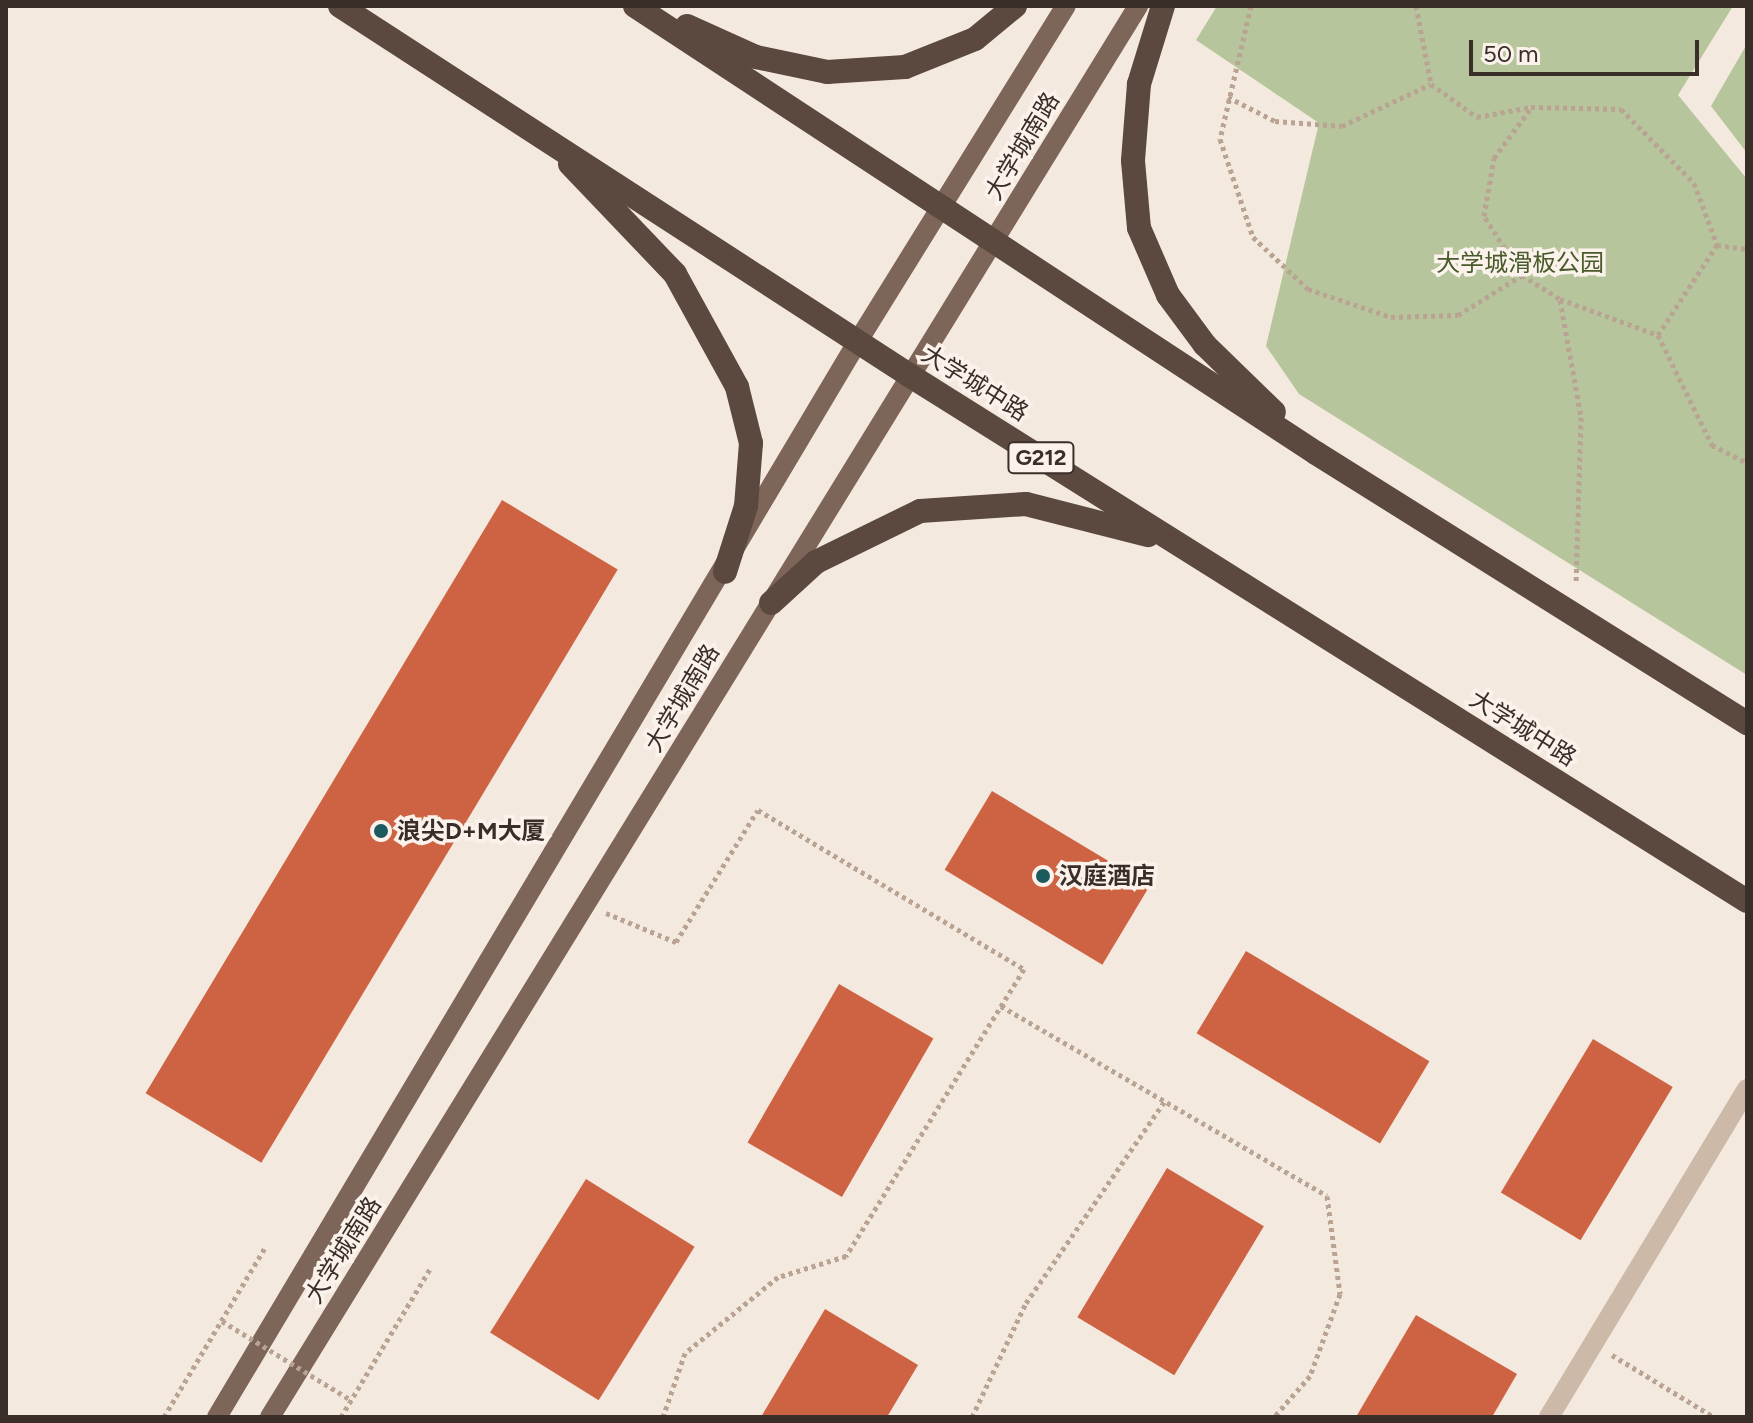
<!DOCTYPE html>
<meta charset="utf-8">
<style>
body{margin:0}
#map{position:relative;width:1753px;height:1423px;overflow:hidden;background:#f4e9de;font-family:Figtree,"Noto Sans SC",sans-serif}
div>[style]{position:absolute}
.green>*{inset:0;background:#b7c59c}
.building>*{inset:0;background:#cd6342;transform-origin:0 0}
.path>*{height:5px;margin-top:-2.5px;transform-origin:0;background:repeating-linear-gradient(90deg,#b9a392 0 4px,transparent 0 8px)}
.minor>*{height:20px;margin:-10px;padding:0 10px;transform-origin:10px;border-radius:10px;background:#cdb9a8}
.major>*{height:20px;margin:-10px;padding:0 10px;transform-origin:10px;border-radius:10px;background:#7d6559}
.highway>*{height:24px;margin:-12px;padding:0 12px;transform-origin:12px;border-radius:12px;background:#5b483f}
.path-bridge>*{height:5px;margin-top:-2.5px;transform-origin:0;background:repeating-linear-gradient(90deg,#b9a392 0 4px,transparent 0 8px)}
.dots>*{width:22px;height:22px;translate:-50% -50%;box-sizing:border-box;border:4px solid #fbf3eb;border-radius:50%}
span{translate:-50% -50%;white-space:nowrap;text-align:center;line-height:1.15;-webkit-text-stroke:7px #fbf3eb;paint-order:stroke}
.shield-label span{padding:2px 6px;background:#fbf3eb;border:2px solid;border-radius:6px;-webkit-text-stroke-width:0}
.shield-label{font-size:22px;color:#3a2e29;font-weight:700}
.street-label{font-size:24px;color:#3a2e29}
.park-label{font-size:24px;color:#495a2b}
.poi-label{font-size:24px;color:#3a2e29;font-weight:700}
.left{translate:0 -50%;text-align:left}
.frame{position:absolute;inset:0;border:8px solid #3a2e29;pointer-events:none}
.scale{position:absolute;left:1469px;top:40px;width:230px;height:36px;box-sizing:border-box;border:4px solid #3a2e29;border-top:0;padding-left:10px;font-size:24px;line-height:28px;white-space:nowrap;color:#3a2e29;-webkit-text-stroke:6px #fbf3eb;paint-order:stroke}
</style>
<div id="map">
<div class="green">
<i style="clip-path:polygon(1217px 6px,1733px 6px,1678px 95px,1747px 179px,1747px 675px,1299px 394px,1266px 346px,1319px 123px,1196px 40px)"></i>
<i style="clip-path:polygon(1747px 44px,1747px 153px,1711px 106px)"></i>
</div>
<div class="building">
<i style="left:502px;top:500px;width:135px;height:692px;rotate:31deg"></i>
<i style="left:992px;top:791px;width:184px;height:92px;rotate:31deg"></i>
<i style="left:1246px;top:951px;width:214px;height:96px;rotate:31deg"></i>
<i style="left:839px;top:984px;width:109px;height:183px;rotate:30deg"></i>
<i style="left:1593px;top:1039px;width:93px;height:179px;rotate:31deg"></i>
<i style="left:1167px;top:1168px;width:113px;height:174px;rotate:31deg"></i>
<i style="left:586px;top:1179px;width:128px;height:181px;rotate:32deg"></i>
<i style="clip-path:polygon(825px 1309px,918px 1365px,887px 1417px,761px 1417px)"></i>
<i style="clip-path:polygon(1416px 1315px,1517px 1374px,1492px 1417px,1356px 1417px)"></i>
</div>
<div class="path">
<i style="left:1251px;top:6px;width:137px;rotate:103.1deg"></i>
<i style="left:1220px;top:139px;width:103px;rotate:71.4deg"></i>
<i style="left:1253px;top:237px;width:76px;rotate:43.4deg"></i>
<i style="left:1308px;top:289px;width:88px;rotate:18.6deg"></i>
<i style="left:1391px;top:317px;width:67px;rotate:-1.7deg"></i>
<i style="left:1458px;top:315px;width:75px;rotate:-32deg"></i>
<i style="left:1522px;top:275px;width:45px;rotate:32.3deg"></i>
<i style="left:1560px;top:299px;width:104px;rotate:20.2deg"></i>
<i style="left:1658px;top:335px;width:123px;rotate:63.9deg"></i>
<i style="left:1712px;top:445px;width:39px;rotate:27deg"></i>
<i style="left:1416px;top:6px;width:79px;rotate:79.1deg"></i>
<i style="left:1431px;top:84px;width:57px;rotate:35.7deg"></i>
<i style="left:1477px;top:117px;width:55px;rotate:-10.5deg"></i>
<i style="left:1531px;top:107px;width:90px;rotate:1.3deg"></i>
<i style="left:1621px;top:109px;width:104px;rotate:45.4deg"></i>
<i style="left:1694px;top:183px;width:66px;rotate:69.6deg"></i>
<i style="left:1717px;top:245px;width:30px;rotate:8deg"></i>
<i style="left:1228px;top:97px;width:53px;rotate:27.1deg"></i>
<i style="left:1275px;top:121px;width:67px;rotate:4.3deg"></i>
<i style="left:1342px;top:126px;width:98px;rotate:-25.3deg"></i>
<i style="left:1522px;top:275px;width:70px;rotate:-122.8deg"></i>
<i style="left:1484px;top:216px;width:59px;rotate:-80.2deg"></i>
<i style="left:1494px;top:158px;width:62px;rotate:-53.5deg"></i>
<i style="left:1560px;top:300px;width:119px;rotate:79.8deg"></i>
<i style="left:1581px;top:417px;width:167px;rotate:91.7deg"></i>
<i style="left:1658px;top:335px;width:108px;rotate:-56.8deg"></i>
<i style="left:606px;top:913px;width:76px;rotate:22.5deg"></i>
<i style="left:676px;top:942px;width:155px;rotate:-58.2deg"></i>
<i style="left:758px;top:810px;width:310px;rotate:30.9deg"></i>
<i style="left:1024px;top:969px;width:338px;rotate:121.8deg"></i>
<i style="left:846px;top:1256px;width:71px;rotate:162.8deg"></i>
<i style="left:778px;top:1277px;width:120px;rotate:140.7deg"></i>
<i style="left:685px;top:1353px;width:68px;rotate:109deg"></i>
<i style="left:1001px;top:1006px;width:377px;rotate:30.2deg"></i>
<i style="left:1327px;top:1196px;width:99px;rotate:82.4deg"></i>
<i style="left:1340px;top:1294px;width:87px;rotate:110.1deg"></i>
<i style="left:1310px;top:1376px;width:55px;rotate:131.3deg"></i>
<i style="left:1612px;top:1355px;width:119px;rotate:31.3deg"></i>
<i style="left:164px;top:1417px;width:199px;rotate:-59.2deg"></i>
<i style="left:341px;top:1417px;width:173px;rotate:-59deg"></i>
<i style="left:972px;top:1417px;width:126px;rotate:-64.7deg"></i>
<i style="left:1026px;top:1303px;width:244px;rotate:-55.5deg"></i>
</div>
<div class="minor">
<i style="left:1549px;top:1417px;width:383px;rotate:-58.9deg"></i>
</div>
<div class="major">
<i style="left:217px;top:1417px;width:1252px;rotate:-59.22deg"></i>
<i style="left:858px;top:341px;width:394px;rotate:-58.2deg"></i>
<i style="left:270px;top:1417px;width:1657px;rotate:-58.4deg"></i>
</div>
<div class="highway">
<i style="left:340px;top:6px;width:678px;rotate:32.96deg"></i>
<i style="left:909px;top:375px;width:989px;rotate:32.12deg"></i>
<i style="left:635px;top:6px;width:815px;rotate:33.28deg"></i>
<i style="left:1316px;top:453px;width:509px;rotate:32.07deg"></i>
<i style="left:1163px;top:6px;width:82px;rotate:107.1deg"></i>
<i style="left:1139px;top:84px;width:77px;rotate:94.5deg"></i>
<i style="left:1133px;top:161px;width:67px;rotate:84.9deg"></i>
<i style="left:1139px;top:228px;width:73px;rotate:66.6deg"></i>
<i style="left:1168px;top:295px;width:62px;rotate:53.5deg"></i>
<i style="left:1205px;top:345px;width:96px;rotate:44.2deg"></i>
<i style="left:687px;top:26px;width:76px;rotate:24.2deg"></i>
<i style="left:756px;top:57px;width:73px;rotate:11.9deg"></i>
<i style="left:827px;top:72px;width:78px;rotate:-3.7deg"></i>
<i style="left:905px;top:67px;width:75px;rotate:-21.8deg"></i>
<i style="left:975px;top:39px;width:52px;rotate:-39.5deg"></i>
<i style="left:570px;top:164px;width:152px;rotate:46.3deg"></i>
<i style="left:675px;top:274px;width:129px;rotate:61.2deg"></i>
<i style="left:737px;top:387px;width:58px;rotate:76deg"></i>
<i style="left:751px;top:443px;width:63px;rotate:94.5deg"></i>
<i style="left:746px;top:506px;width:69px;rotate:107.7deg"></i>
<i style="left:771px;top:603px;width:61px;rotate:-42.3deg"></i>
<i style="left:816px;top:562px;width:116px;rotate:-26.1deg"></i>
<i style="left:920px;top:511px;width:106px;rotate:-3.8deg"></i>
<i style="left:1026px;top:504px;width:126px;rotate:14.3deg"></i>
</div>
<div class="path-bridge">
<i style="left:222px;top:1321px;width:151px;rotate:31.5deg"></i>
</div>
<div class="dots">
<i style="left:381px;top:831px;background:#1b5a5e"></i>
<i style="left:1043px;top:876px;background:#1b5a5e"></i>
</div>
<div class="shield-label">
<span style="left:1041px;top:458px">G212</span>
</div>
<div class="street-label">
<span style="left:1022px;top:146px;rotate:-59deg">大学城南路</span>
<span style="left:975px;top:383px;rotate:32deg">大学城中路</span>
<span style="left:682px;top:698px;rotate:-59deg">大学城南路</span>
<span style="left:1523px;top:728px;rotate:32deg">大学城中路</span>
<span style="left:343px;top:1250px;rotate:-58deg">大学城南路</span>
</div>
<div class="park-label">
<span style="left:1520px;top:263px">大学城滑板公园</span>
</div>
<div class="poi-label">
<span class="left" style="left:397px;top:831px">浪尖D+M大厦</span>
<span class="left" style="left:1059px;top:876px">汉庭酒店</span>
</div>
<div class="frame"></div>
<div class="scale">50 m</div>
</div>
